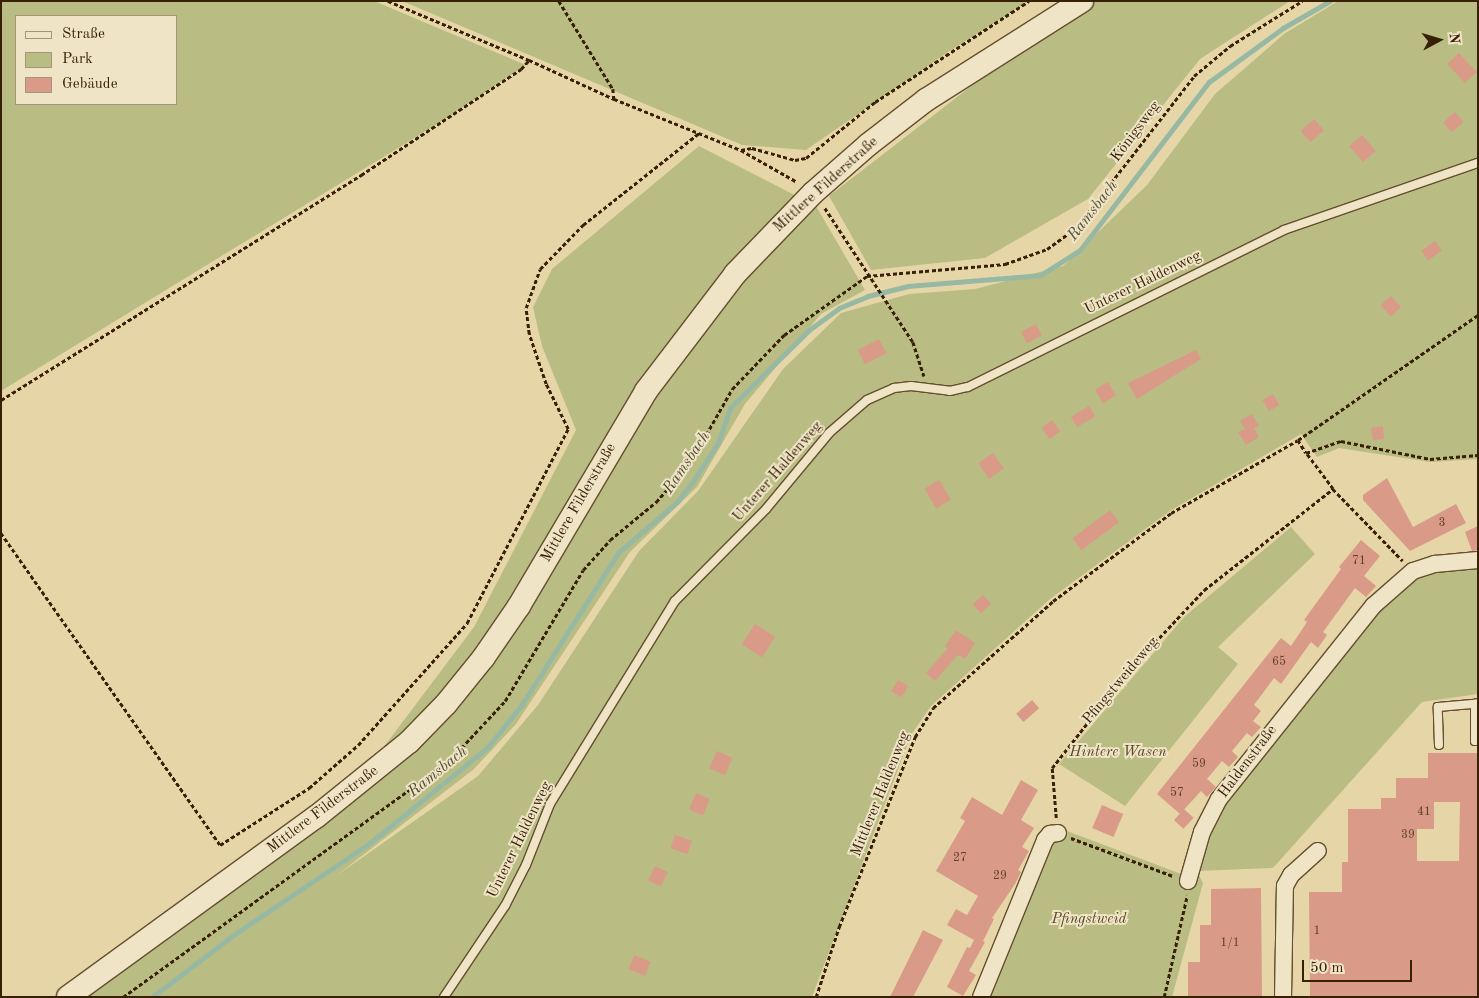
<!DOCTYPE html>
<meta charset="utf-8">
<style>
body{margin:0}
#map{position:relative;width:1479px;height:998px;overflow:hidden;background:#e6d6a7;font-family:"Old Standard TT",serif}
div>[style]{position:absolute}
.green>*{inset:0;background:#b9bd84}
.stream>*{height:4.5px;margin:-2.25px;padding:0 2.25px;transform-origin:2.25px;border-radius:2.25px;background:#97b9a3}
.building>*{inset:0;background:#d99a88;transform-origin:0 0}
.path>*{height:2.5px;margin-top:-1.25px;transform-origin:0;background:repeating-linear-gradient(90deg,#382005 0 4px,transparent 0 6.5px)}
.roads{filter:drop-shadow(1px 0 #644e2e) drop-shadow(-1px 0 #644e2e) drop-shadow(0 1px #644e2e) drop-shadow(0 -1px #644e2e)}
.service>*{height:8px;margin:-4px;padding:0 4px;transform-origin:4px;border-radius:4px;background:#efe4c6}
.minor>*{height:16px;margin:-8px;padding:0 8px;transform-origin:8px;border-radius:8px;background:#efe4c6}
.secondary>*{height:22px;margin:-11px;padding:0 11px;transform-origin:11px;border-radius:11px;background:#efe4c6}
span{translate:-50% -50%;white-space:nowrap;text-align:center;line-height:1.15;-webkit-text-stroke:4px #efe4c6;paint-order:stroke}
.number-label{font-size:12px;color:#603e26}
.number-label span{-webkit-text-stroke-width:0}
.street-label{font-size:15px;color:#382005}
.park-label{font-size:15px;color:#584725;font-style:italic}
.water-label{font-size:16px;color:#544e34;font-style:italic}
.frame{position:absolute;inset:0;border:2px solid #382005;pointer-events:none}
.legend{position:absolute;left:15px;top:15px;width:162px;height:90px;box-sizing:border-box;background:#efe4c6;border:1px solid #a69679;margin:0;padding:6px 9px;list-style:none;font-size:15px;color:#382005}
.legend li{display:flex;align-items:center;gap:10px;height:25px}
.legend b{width:25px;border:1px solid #a69679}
.north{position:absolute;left:1414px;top:15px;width:50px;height:50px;-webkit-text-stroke:4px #efe4c6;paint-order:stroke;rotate:84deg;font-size:14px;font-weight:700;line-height:20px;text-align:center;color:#382005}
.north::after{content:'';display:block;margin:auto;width:18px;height:22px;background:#382005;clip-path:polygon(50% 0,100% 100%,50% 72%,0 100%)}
.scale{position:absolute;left:1302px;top:960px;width:110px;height:22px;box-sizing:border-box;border:2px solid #382005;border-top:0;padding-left:6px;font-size:15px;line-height:18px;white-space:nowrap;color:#382005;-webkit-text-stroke:4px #efe4c6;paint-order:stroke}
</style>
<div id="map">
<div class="green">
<i style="clip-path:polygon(evenodd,1px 1px,374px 1px,526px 65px,447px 118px,1px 391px,1px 1px,16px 16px,176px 16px,176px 104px,16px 104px,16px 16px)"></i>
<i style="clip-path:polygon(402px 1px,1029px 1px,948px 52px,806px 150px,742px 145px)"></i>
<i style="clip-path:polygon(1096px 1px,1290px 1px,1200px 59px,1088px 199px,985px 258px,871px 270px,829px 196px,992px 70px)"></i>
<i style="clip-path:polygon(1338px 1px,1478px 1px,1478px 459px,1430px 462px,1339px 448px,1317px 457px,1301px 434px,1170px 511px,1050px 599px,931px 706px,911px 735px,812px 997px,85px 997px,380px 752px,474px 627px,576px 430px,542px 346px,533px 307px,552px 269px,699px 146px,816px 206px,865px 290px,821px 314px,745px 404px,697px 487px,630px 552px,516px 724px,474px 769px,336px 876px,478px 776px,538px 705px,639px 551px,698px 491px,783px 369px,841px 313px,909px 294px,975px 289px,1063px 266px,1147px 185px,1215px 94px,1284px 34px)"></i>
<i style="clip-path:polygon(1291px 527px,1315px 554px,1218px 647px,1238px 664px,1125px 806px,1059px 764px,1184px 617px)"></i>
<i style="clip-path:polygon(1443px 569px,1478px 569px,1478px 694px,1422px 702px,1273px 868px,1197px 871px,1203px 883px,1172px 997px,972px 997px,1044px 833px,1051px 825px,1184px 875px,1229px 798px,1384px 605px,1418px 579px)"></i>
</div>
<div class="stream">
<i style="left:152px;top:997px;width:104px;rotate:-37.2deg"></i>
<i style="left:235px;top:934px;width:163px;rotate:-34deg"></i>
<i style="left:370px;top:843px;width:152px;rotate:-39.1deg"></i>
<i style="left:488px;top:747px;width:53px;rotate:-51.2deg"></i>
<i style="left:521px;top:706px;width:181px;rotate:-57.6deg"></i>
<i style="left:618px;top:553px;width:78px;rotate:-40.8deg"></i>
<i style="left:677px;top:502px;width:24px;rotate:-52deg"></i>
<i style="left:692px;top:483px;width:48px;rotate:-57deg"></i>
<i style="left:718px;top:443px;width:37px;rotate:-71deg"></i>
<i style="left:730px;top:408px;width:111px;rotate:-44.6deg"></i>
<i style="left:809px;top:330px;width:37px;rotate:-36deg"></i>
<i style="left:839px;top:308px;width:31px;rotate:-22deg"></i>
<i style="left:868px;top:296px;width:41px;rotate:-14deg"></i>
<i style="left:908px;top:286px;width:133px;rotate:-4.7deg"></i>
<i style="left:1041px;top:275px;width:46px;rotate:-32.7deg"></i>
<i style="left:1080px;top:250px;width:212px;rotate:-52.5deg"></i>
<i style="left:1209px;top:82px;width:92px;rotate:-36.1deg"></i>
<i style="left:1283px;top:28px;width:54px;rotate:-29.9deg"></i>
</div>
<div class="building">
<i style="left:1459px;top:53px;width:26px;height:16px;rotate:47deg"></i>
<i style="left:1455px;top:112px;width:13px;height:16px;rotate:48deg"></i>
<i style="left:1314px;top:119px;width:15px;height:18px;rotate:48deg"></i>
<i style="left:1362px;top:135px;width:21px;height:17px;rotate:49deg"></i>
<i style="left:1435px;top:241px;width:12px;height:17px;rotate:55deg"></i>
<i style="left:1391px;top:296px;width:15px;height:14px;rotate:48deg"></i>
<i style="left:1036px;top:324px;width:13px;height:17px;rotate:63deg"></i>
<i style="left:879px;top:339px;width:16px;height:24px;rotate:63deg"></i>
<i style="clip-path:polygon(1196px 350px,1201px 359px,1137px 399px,1128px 383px)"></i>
<i style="left:1108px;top:382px;width:16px;height:15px;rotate:60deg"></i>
<i style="left:1273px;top:394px;width:13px;height:12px;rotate:61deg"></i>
<i style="left:1089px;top:406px;width:12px;height:21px;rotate:59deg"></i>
<i style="clip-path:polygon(1252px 414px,1259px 426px,1254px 428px,1259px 437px,1246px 445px,1238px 432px,1245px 429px,1240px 421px)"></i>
<i style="left:1052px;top:420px;width:14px;height:13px;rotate:54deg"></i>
<i style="clip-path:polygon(1383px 426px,1384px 439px,1373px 440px,1371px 428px)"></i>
<i style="left:993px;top:453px;width:19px;height:18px;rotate:55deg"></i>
<i style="clip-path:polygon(1387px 478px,1413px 527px,1456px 504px,1466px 523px,1410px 551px,1363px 500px,1363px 495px)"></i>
<i style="left:939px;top:480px;width:23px;height:17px;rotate:59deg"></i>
<i style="left:1110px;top:510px;width:15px;height:47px;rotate:53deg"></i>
<i style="clip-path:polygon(1478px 526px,1478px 550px,1472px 551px,1465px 532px)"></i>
<i style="clip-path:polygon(1361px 540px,1380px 556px,1364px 576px,1376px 586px,1366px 597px,1355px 588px,1323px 632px,1327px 635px,1318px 648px,1311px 642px,1281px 684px,1274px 678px,1254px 705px,1261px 711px,1253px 721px,1261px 727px,1252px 737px,1247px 733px,1232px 751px,1238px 757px,1229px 767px,1222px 761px,1207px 779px,1216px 787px,1207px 797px,1201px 791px,1180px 814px,1157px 794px,1281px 638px,1291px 646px,1307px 622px,1304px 620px,1341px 569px,1339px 567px)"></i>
<i style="left:983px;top:595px;width:12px;height:14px;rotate:48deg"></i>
<i style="left:755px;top:624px;width:24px;height:24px;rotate:33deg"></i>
<i style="clip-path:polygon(956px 630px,975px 643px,965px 659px,958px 655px,935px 681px,926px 673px,948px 648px,945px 646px)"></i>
<i style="left:898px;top:680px;width:12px;height:13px;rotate:31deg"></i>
<i style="left:1032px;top:700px;width:11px;height:21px;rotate:49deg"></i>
<i style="left:717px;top:751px;width:17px;height:19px;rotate:24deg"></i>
<i style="clip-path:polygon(evenodd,1428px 753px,1478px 753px,1478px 997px,1310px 997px,1309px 892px,1342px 892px,1342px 862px,1348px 862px,1348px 809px,1381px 809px,1381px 798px,1396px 798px,1396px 778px,1428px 778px,1428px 753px,1434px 802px,1460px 802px,1459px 861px,1417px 861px,1417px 829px,1434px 829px,1434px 802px)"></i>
<i style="clip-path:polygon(1021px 780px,1038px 790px,1021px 820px,1034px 828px,1022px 847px,1029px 851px,1018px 870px,1021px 872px,1015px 884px,992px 918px,994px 919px,983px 941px,985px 942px,969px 971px,976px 975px,963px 996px,947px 987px,967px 947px,970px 948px,974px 940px,947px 925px,956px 909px,967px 915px,978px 896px,936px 871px,965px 821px,960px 818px,972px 797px,1002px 815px)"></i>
<i style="left:696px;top:793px;width:15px;height:18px;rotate:23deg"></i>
<i style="left:1102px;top:805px;width:23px;height:25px;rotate:23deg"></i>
<i style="left:1184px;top:809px;width:13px;height:15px;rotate:42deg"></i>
<i style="left:675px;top:835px;width:18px;height:14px;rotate:19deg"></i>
<i style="left:655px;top:866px;width:14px;height:16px;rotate:25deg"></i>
<i style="clip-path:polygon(1261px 888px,1262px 997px,1188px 997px,1188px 962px,1200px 962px,1200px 925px,1211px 925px,1211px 889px)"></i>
<i style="clip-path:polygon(923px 930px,943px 940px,913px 997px,890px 997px)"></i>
<i style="left:634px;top:955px;width:18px;height:15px;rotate:22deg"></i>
</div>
<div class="path">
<i style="left:388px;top:1px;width:153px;rotate:22.7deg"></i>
<i style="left:559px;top:1px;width:103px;rotate:58.5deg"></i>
<i style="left:613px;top:89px;width:10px;rotate:84deg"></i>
<i style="left:741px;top:150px;width:64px;rotate:29.7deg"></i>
<i style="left:825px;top:208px;width:160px;rotate:56.7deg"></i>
<i style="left:913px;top:342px;width:36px;rotate:72deg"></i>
<i style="left:1px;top:400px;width:425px;rotate:-32deg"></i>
<i style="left:361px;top:175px;width:192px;rotate:-33.5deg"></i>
<i style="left:521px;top:69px;width:12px;rotate:-48deg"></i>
<i style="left:529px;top:60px;width:94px;rotate:24.6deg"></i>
<i style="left:614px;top:99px;width:137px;rotate:21.9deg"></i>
<i style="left:741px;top:150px;width:11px;rotate:-10deg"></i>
<i style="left:752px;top:148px;width:45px;rotate:15.6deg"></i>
<i style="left:795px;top:160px;width:11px;rotate:-10deg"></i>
<i style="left:806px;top:158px;width:89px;rotate:-39.1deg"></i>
<i style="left:875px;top:102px;width:184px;rotate:-33.3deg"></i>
<i style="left:1298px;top:440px;width:15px;rotate:58deg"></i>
<i style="left:1306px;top:453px;width:37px;rotate:-19deg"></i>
<i style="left:1341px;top:441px;width:91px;rotate:11.4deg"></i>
<i style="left:1430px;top:459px;width:48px;rotate:-4.8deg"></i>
<i style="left:1333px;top:489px;width:100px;rotate:45.8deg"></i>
<i style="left:1px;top:533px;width:381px;rotate:54.9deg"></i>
<i style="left:220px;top:845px;width:106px;rotate:-32.6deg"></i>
<i style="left:309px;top:788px;width:65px;rotate:-41.3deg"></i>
<i style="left:358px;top:745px;width:164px;rotate:-48.2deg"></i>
<i style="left:467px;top:623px;width:219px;rotate:-62.5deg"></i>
<i style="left:568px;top:429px;width:50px;rotate:-116.1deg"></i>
<i style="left:546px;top:384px;width:53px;rotate:-108.8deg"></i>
<i style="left:529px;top:334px;width:26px;rotate:-97deg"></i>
<i style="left:526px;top:308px;width:41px;rotate:-70.3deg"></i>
<i style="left:540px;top:269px;width:62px;rotate:-45.7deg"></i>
<i style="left:583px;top:225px;width:148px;rotate:-38.4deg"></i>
<i style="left:1056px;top:818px;width:50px;rotate:-94.6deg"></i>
<i style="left:1052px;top:768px;width:123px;rotate:-51.9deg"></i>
<i style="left:1128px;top:671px;width:111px;rotate:-46.8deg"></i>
<i style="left:1204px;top:590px;width:164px;rotate:-38.1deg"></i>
<i style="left:1333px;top:489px;width:45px;rotate:-126.9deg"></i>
<i style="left:1071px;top:838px;width:109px;rotate:20.4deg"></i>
<i style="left:123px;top:997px;width:401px;rotate:-35.9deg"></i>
<i style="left:448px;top:762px;width:83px;rotate:-46.9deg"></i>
<i style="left:505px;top:701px;width:152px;rotate:-59.2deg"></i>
<i style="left:583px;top:570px;width:40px;rotate:-48deg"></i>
<i style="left:610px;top:540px;width:60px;rotate:-39.6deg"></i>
<i style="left:656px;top:502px;width:52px;rotate:-48.9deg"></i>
<i style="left:690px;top:463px;width:85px;rotate:-60.4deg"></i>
<i style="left:732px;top:389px;width:75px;rotate:-46.1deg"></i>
<i style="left:784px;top:335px;width:102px;rotate:-35.4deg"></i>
<i style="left:867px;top:276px;width:139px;rotate:-5deg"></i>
<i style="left:1005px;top:264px;width:45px;rotate:-19.7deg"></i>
<i style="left:1047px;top:249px;width:34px;rotate:-36deg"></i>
<i style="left:1075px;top:229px;width:194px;rotate:-52.1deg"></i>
<i style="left:1194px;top:76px;width:47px;rotate:-39.8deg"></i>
<i style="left:1230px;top:46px;width:85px;rotate:-32deg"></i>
<i style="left:816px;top:997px;width:74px;rotate:-71.8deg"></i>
<i style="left:839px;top:927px;width:205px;rotate:-68.2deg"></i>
<i style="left:915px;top:737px;width:34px;rotate:-58deg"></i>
<i style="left:933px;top:708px;width:161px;rotate:-41.7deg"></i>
<i style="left:1053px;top:601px;width:147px;rotate:-36.7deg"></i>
<i style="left:1171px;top:513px;width:146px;rotate:-29.9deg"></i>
<i style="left:1298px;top:440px;width:219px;rotate:-34.8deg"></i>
<i style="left:1164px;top:997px;width:104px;rotate:-77.2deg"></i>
</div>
<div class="roads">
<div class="service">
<i style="left:1478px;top:703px;width:3px;rotate:162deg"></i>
<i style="left:1475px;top:704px;width:37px;rotate:90deg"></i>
<i style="left:1475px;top:741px;width:3px"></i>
<i style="left:1439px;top:745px;width:38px;rotate:-92deg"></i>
<i style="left:1438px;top:707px;width:37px;rotate:-5deg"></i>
<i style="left:444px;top:997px;width:110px;rotate:-56.2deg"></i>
<i style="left:505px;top:906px;width:46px;rotate:-62.9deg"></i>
<i style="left:526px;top:865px;width:66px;rotate:-68.5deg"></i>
<i style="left:550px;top:804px;width:238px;rotate:-58.4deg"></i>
<i style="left:675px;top:601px;width:129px;rotate:-45.3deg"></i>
<i style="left:766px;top:509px;width:99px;rotate:-50.3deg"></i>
<i style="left:829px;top:433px;width:50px;rotate:-41deg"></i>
<i style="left:867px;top:400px;width:30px;rotate:-24deg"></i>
<i style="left:894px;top:388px;width:17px;rotate:-7deg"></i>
<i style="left:911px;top:386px;width:39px;rotate:7deg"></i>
<i style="left:950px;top:391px;width:18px;rotate:-13deg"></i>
<i style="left:968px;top:387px;width:353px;rotate:-26.4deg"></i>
<i style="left:1284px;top:230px;width:205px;rotate:-19.1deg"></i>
</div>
<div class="minor">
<i style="left:1188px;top:881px;width:51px;rotate:-74.1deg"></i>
<i style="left:1202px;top:832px;width:37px;rotate:-63deg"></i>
<i style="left:1219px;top:799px;width:247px;rotate:-51.4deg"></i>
<i style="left:1373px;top:606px;width:53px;rotate:-41.2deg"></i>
<i style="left:1413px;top:571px;width:23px;rotate:-18deg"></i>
<i style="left:1435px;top:564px;width:43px;rotate:-5.3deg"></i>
<i style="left:981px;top:997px;width:170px;rotate:-67.8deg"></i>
<i style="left:1045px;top:840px;width:8px;rotate:-50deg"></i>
<i style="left:1050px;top:834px;width:8px;rotate:-7deg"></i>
<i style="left:1283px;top:997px;width:111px;rotate:-89deg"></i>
<i style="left:1285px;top:886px;width:13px;rotate:-61deg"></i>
<i style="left:1291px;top:875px;width:36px;rotate:-42deg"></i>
</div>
<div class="secondary">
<i style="left:68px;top:997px;width:306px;rotate:-36deg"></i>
<i style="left:316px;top:817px;width:119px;rotate:-38.9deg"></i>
<i style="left:409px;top:742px;width:53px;rotate:-45.8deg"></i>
<i style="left:446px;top:704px;width:60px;rotate:-51deg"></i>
<i style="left:484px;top:657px;width:62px;rotate:-55.5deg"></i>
<i style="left:519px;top:606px;width:250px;rotate:-59.4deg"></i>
<i style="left:646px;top:391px;width:147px;rotate:-52.7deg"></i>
<i style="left:735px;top:274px;width:112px;rotate:-46.1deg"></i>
<i style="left:813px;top:193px;width:74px;rotate:-41.2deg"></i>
<i style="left:869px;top:144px;width:72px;rotate:-37.7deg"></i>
<i style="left:926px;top:100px;width:185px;rotate:-32.4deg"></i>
</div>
</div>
<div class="number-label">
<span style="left:1442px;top:524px">3</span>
<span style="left:1359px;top:562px">71</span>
<span style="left:1279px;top:663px">65</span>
<span style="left:1199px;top:765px">59</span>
<span style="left:1177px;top:794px">57</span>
<span style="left:1424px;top:813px">41</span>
<span style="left:1408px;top:836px">39</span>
<span style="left:960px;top:859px">27</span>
<span style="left:1000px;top:877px">29</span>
<span style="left:1317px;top:932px">1</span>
<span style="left:1230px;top:944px">1/1</span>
</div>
<div class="street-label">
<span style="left:1136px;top:132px;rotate:-53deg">Königsweg</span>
<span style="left:826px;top:185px;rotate:-42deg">Mittlere Filderstraße</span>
<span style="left:1143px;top:283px;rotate:-26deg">Unterer Haldenweg</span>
<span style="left:778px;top:472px;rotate:-49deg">Unterer Haldenweg</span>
<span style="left:579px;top:503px;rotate:-60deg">Mittlere Filderstraße</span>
<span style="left:1121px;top:681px;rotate:-50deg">Pfingstweideweg</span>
<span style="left:1248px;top:762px;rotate:-53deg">Haldenstraße</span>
<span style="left:881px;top:794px;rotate:-68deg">Mittlerer Haldenweg</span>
<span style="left:323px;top:810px;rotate:-37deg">Mittlere Filderstraße</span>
<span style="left:520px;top:840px;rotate:-64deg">Unterer Haldenweg</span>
</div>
<div class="park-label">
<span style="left:1118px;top:753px">Hintere Wasen</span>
<span style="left:1089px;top:920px">Pfingstweid</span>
</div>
<div class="water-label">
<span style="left:1093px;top:211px;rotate:-52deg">Ramsbach</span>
<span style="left:687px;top:463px;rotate:-56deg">Ramsbach</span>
<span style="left:438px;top:772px;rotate:-39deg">Ramsbach</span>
</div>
<div class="frame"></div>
<ul class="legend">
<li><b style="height:6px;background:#efe4c6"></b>Straße</li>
<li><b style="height:14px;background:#b9bd84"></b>Park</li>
<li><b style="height:14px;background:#d99a88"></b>Gebäude</li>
</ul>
<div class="north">N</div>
<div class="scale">50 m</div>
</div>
